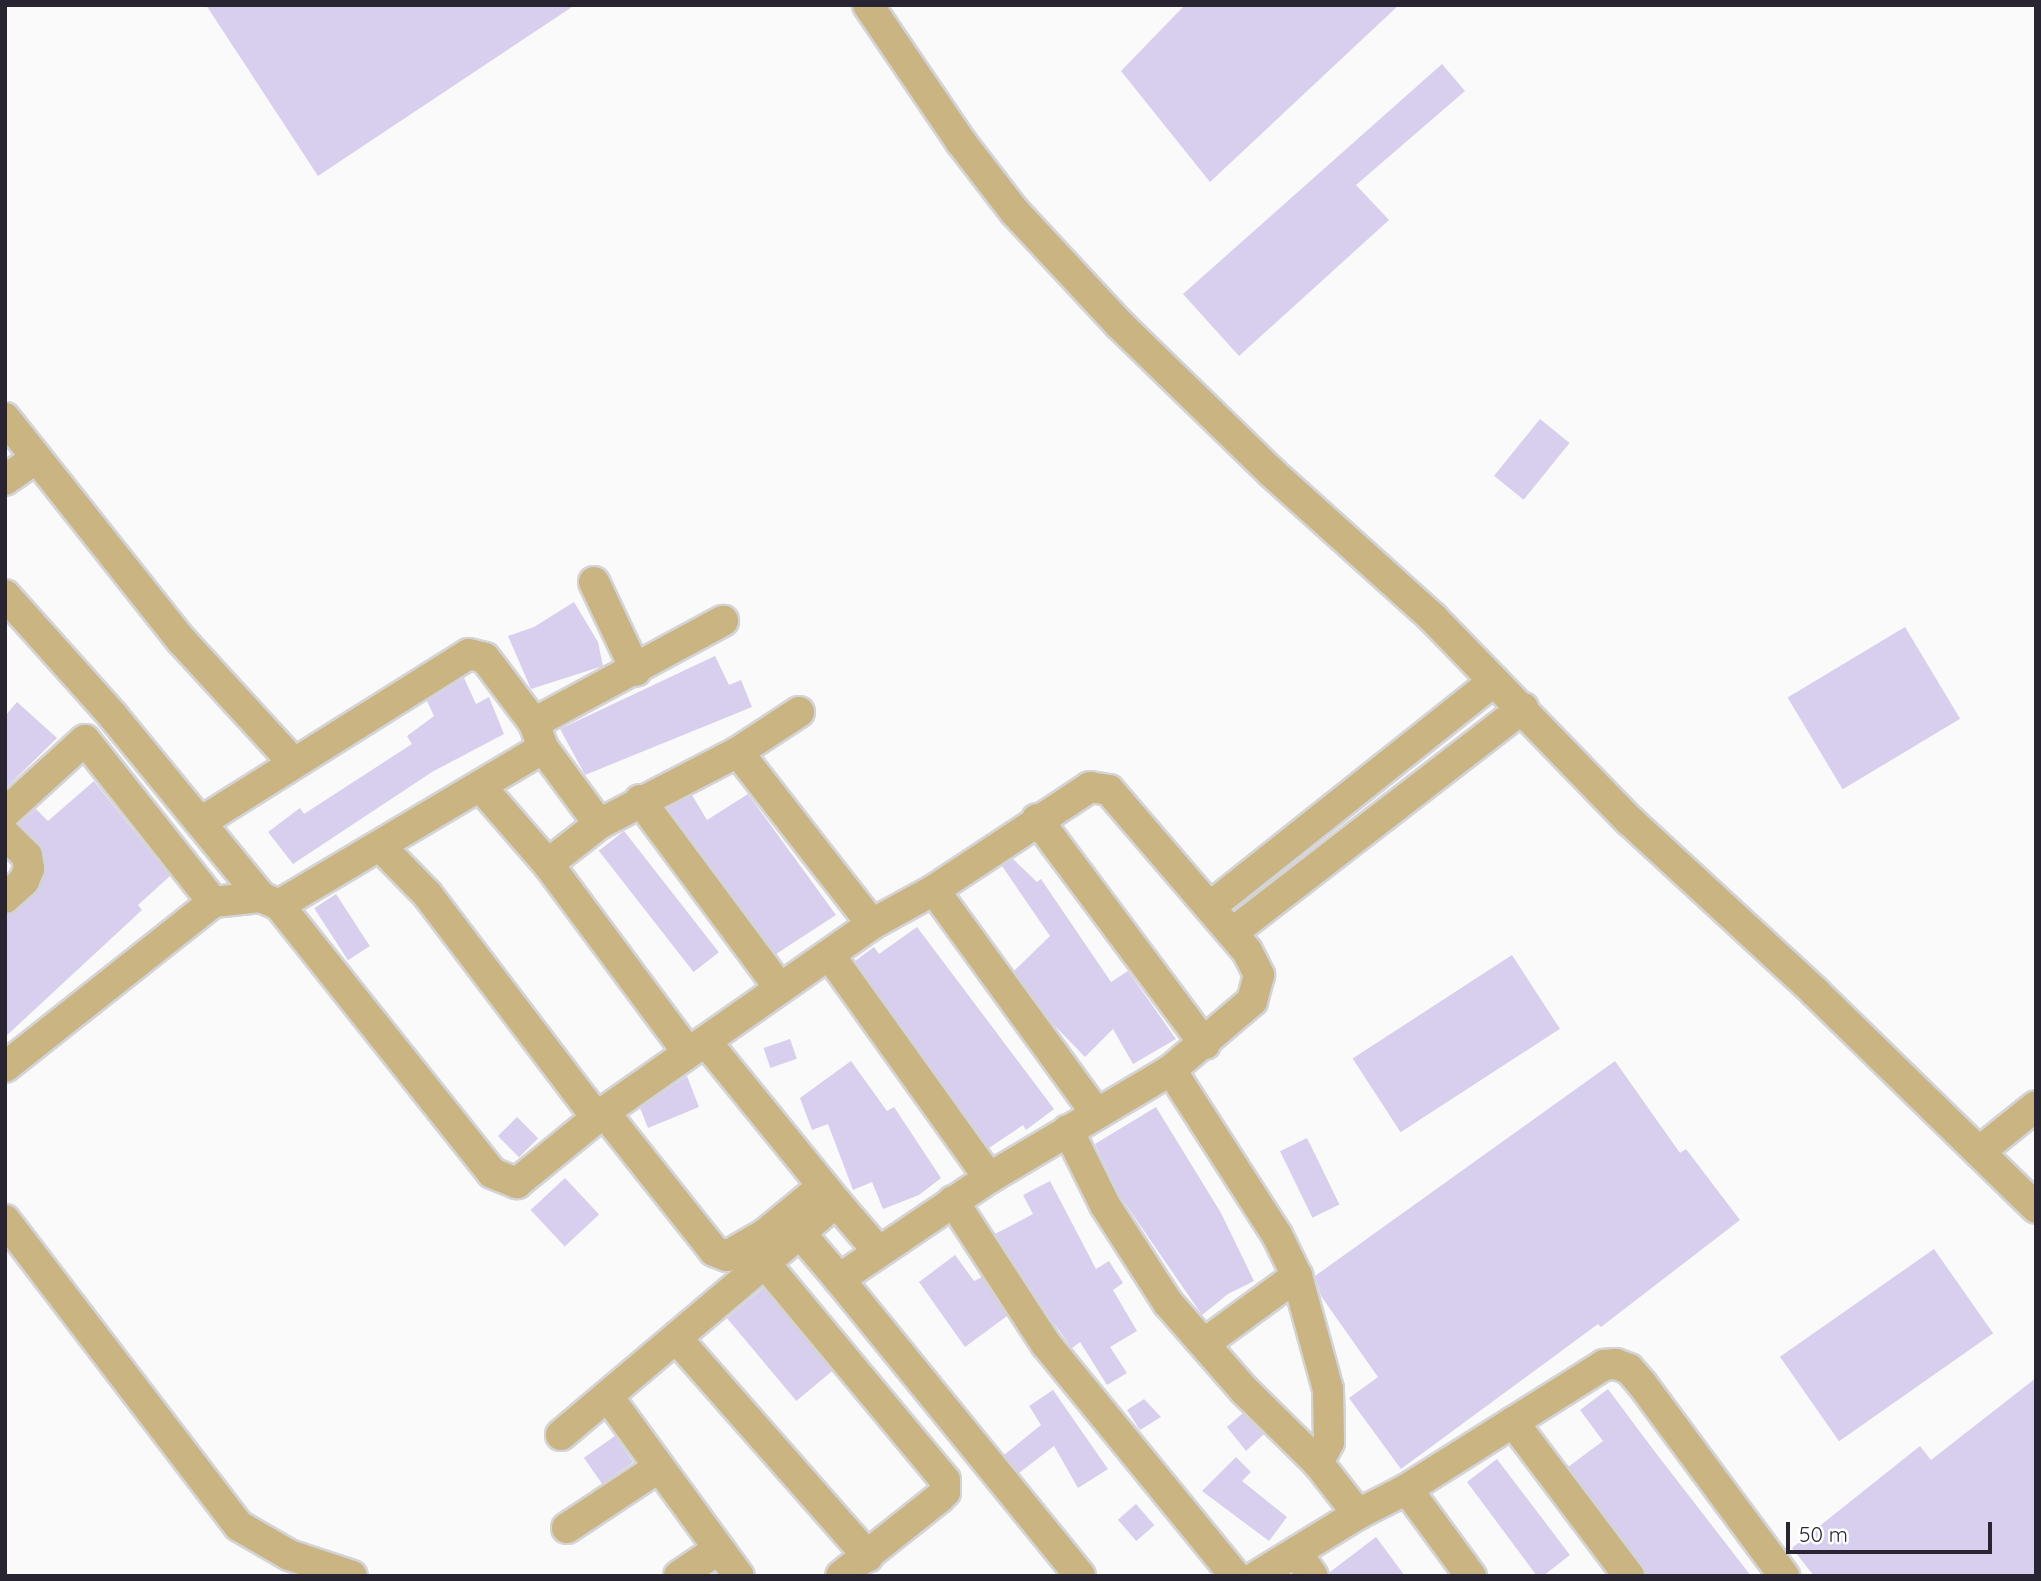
<!DOCTYPE html>
<style>
body{margin:0}
#map{position:relative;width:2041px;height:1581px;overflow:hidden;background:#fafafa;font-family:Quicksand,sans-serif}
div>[style]{position:absolute}
.building>*{inset:0;background:#d8ceee;transform-origin:0 0}
.roads{filter:drop-shadow(2px 0 #d4d3d6) drop-shadow(-2px 0 #d4d3d6) drop-shadow(0 2px #d4d3d6) drop-shadow(0 -2px #d4d3d6)}
.minor>*{height:30px;margin:-15px;padding:0 15px;transform-origin:15px;border-radius:15px;background:#c9b482}
span{translate:-50% -50%;white-space:nowrap;text-align:center;line-height:1.15;-webkit-text-stroke:5px #fff;paint-order:stroke}
.frame{position:absolute;inset:0;border:7px solid #282431;pointer-events:none}
.scale{position:absolute;left:1786px;top:1522px;width:206px;height:32px;box-sizing:border-box;border:4px solid #282431;border-top:0;padding-left:9px;font-size:21px;line-height:24px;white-space:nowrap;color:#282431;-webkit-text-stroke:5px #fff;paint-order:stroke}
</style>
<div id="map">
<div class="building">
<i style="clip-path:polygon(206px 5px,575px 5px,318px 176px)"></i>
<i style="clip-path:polygon(1185px 5px,1399px 5px,1210px 182px,1121px 71px)"></i>
<i style="clip-path:polygon(1442px 64px,1465px 91px,1356px 185px,1389px 220px,1239px 356px,1183px 294px)"></i>
<i style="left:1540px;top:419px;width:38px;height:73px;rotate:39deg"></i>
<i style="clip-path:polygon(574px 602px,598px 642px,603px 666px,531px 689px,508px 636px,534px 627px)"></i>
<i style="left:1905px;top:627px;width:107px;height:137px;rotate:59deg"></i>
<i style="clip-path:polygon(715px 656px,729px 685px,741px 680px,752px 707px,585px 775px,560px 729px)"></i>
<i style="clip-path:polygon(464px 678px,476px 704px,489px 697px,504px 734px,432px 772px,293px 864px,268px 832px,300px 808px,304px 814px,412px 744px,407px 736px,434px 716px,427px 701px)"></i>
<i style="clip-path:polygon(17px 702px,57px 738px,5px 789px,5px 716px)"></i>
<i style="clip-path:polygon(94px 781px,170px 876px,138px 905px,142px 910px,5px 1037px,5px 915px,36px 894px,46px 867px,40px 844px,19px 824px,36px 809px,48px 821px)"></i>
<i style="clip-path:polygon(748px 794px,836px 915px,776px 954px,668px 808px,692px 795px,707px 820px)"></i>
<i style="left:624px;top:831px;width:154px;height:32px;rotate:52deg"></i>
<i style="clip-path:polygon(1013px 859px,1037px 882px,1041px 879px,1111px 982px,1128px 971px,1176px 1039px,1133px 1064px,1113px 1029px,1085px 1057px,1054px 1025px,1014px 971px,1050px 936px,1002px 866px)"></i>
<i style="left:336px;top:894px;width:62px;height:26px;rotate:57deg"></i>
<i style="clip-path:polygon(917px 927px,1054px 1109px,1026px 1130px,1023px 1125px,989px 1148px,855px 961px,874px 947px,879px 954px)"></i>
<i style="left:1512px;top:955px;width:88px;height:190px;rotate:57deg"></i>
<i style="left:790px;top:1039px;width:21px;height:28px;rotate:71deg"></i>
<i style="clip-path:polygon(851px 1061px,887px 1111px,894px 1107px,941px 1178px,919px 1195px,883px 1209px,872px 1182px,853px 1190px,828px 1124px,812px 1130px,800px 1098px)"></i>
<i style="clip-path:polygon(1615px 1061px,1680px 1153px,1686px 1149px,1740px 1220px,1601px 1327px,1598px 1324px,1401px 1469px,1349px 1398px,1378px 1377px,1321px 1296px,1315px 1276px)"></i>
<i style="clip-path:polygon(687px 1076px,699px 1107px,648px 1128px,640px 1108px)"></i>
<i style="clip-path:polygon(1156px 1107px,1221px 1213px,1254px 1281px,1228px 1294px,1202px 1315px,1120px 1196px,1095px 1144px)"></i>
<i style="left:517px;top:1117px;width:30px;height:27px;rotate:45deg"></i>
<i style="left:1307px;top:1138px;width:74px;height:30px;rotate:64deg"></i>
<i style="left:565px;top:1178px;width:50px;height:47px;rotate:47deg"></i>
<i style="clip-path:polygon(1050px 1181px,1096px 1269px,1109px 1261px,1123px 1283px,1113px 1290px,1137px 1331px,1110px 1347px,1127px 1373px,1107px 1385px,1080px 1342px,1072px 1348px,1052px 1321px,995px 1234px,1033px 1214px,1023px 1195px)"></i>
<i style="left:1934px;top:1249px;width:103px;height:188px;rotate:55deg"></i>
<i style="clip-path:polygon(955px 1255px,974px 1281px,982px 1277px,1007px 1316px,965px 1347px,919px 1282px)"></i>
<i style="left:763px;top:1288px;width:108px;height:47px;rotate:50deg"></i>
<i style="clip-path:polygon(2036px 1378px,2036px 1576px,1814px 1576px,1792px 1548px,1920px 1446px,1931px 1460px)"></i>
<i style="clip-path:polygon(1608px 1389px,1652px 1448px,1751px 1576px,1646px 1576px,1568px 1467px,1603px 1441px,1580px 1410px)"></i>
<i style="clip-path:polygon(1053px 1390px,1108px 1469px,1078px 1488px,1054px 1446px,1019px 1473px,1004px 1455px,1041px 1425px,1029px 1406px)"></i>
<i style="clip-path:polygon(1144px 1399px,1161px 1417px,1140px 1430px,1127px 1410px)"></i>
<i style="clip-path:polygon(1243px 1413px,1264px 1434px,1246px 1451px,1227px 1427px)"></i>
<i style="left:615px;top:1436px;width:32px;height:38px;rotate:55deg"></i>
<i style="clip-path:polygon(1236px 1457px,1251px 1472px,1242px 1481px,1287px 1517px,1269px 1541px,1202px 1491px)"></i>
<i style="clip-path:polygon(1497px 1459px,1570px 1555px,1543px 1576px,1537px 1576px,1467px 1482px)"></i>
<i style="left:1136px;top:1504px;width:28px;height:24px;rotate:49deg"></i>
<i style="clip-path:polygon(1376px 1537px,1405px 1576px,1330px 1576px,1330px 1572px)"></i>
</div>
<div class="roads">
<div class="minor">
<i style="left:868px;top:5px;width:166px;rotate:55.8deg"></i>
<i style="left:961px;top:142px;width:88px;rotate:52.4deg"></i>
<i style="left:1015px;top:212px;width:153px;rotate:47.1deg"></i>
<i style="left:1119px;top:324px;width:212px;rotate:44.2deg"></i>
<i style="left:1271px;top:472px;width:218px;rotate:42deg"></i>
<i style="left:1433px;top:618px;width:283px;rotate:45.9deg"></i>
<i style="left:1630px;top:821px;width:252px;rotate:42.7deg"></i>
<i style="left:1815px;top:992px;width:309px;rotate:44.3deg"></i>
<i style="left:5px;top:418px;width:285px;rotate:51.6deg"></i>
<i style="left:182px;top:641px;width:164px;rotate:47.5deg"></i>
<i style="left:5px;top:480px;width:38px;rotate:-35deg"></i>
<i style="left:594px;top:582px;width:98px;rotate:64.7deg"></i>
<i style="left:5px;top:595px;width:162px;rotate:48.2deg"></i>
<i style="left:113px;top:716px;width:234px;rotate:50.7deg"></i>
<i style="left:534px;top:723px;width:215px;rotate:-28.4deg"></i>
<i style="left:738px;top:752px;width:218px;rotate:52.1deg"></i>
<i style="left:481px;top:787px;width:102px;rotate:49deg"></i>
<i style="left:548px;top:864px;width:233px;rotate:53.4deg"></i>
<i style="left:640px;top:800px;width:233px;rotate:53.4deg"></i>
<i style="left:5px;top:813px;width:108px;rotate:-42.4deg"></i>
<i style="left:85px;top:740px;width:206px;rotate:51.7deg"></i>
<i style="left:1037px;top:819px;width:281px;rotate:53.3deg"></i>
<i style="left:201px;top:822px;width:316px;rotate:-32.1deg"></i>
<i style="left:469px;top:654px;width:16px;rotate:14deg"></i>
<i style="left:485px;top:658px;width:81px;rotate:53deg"></i>
<i style="left:534px;top:723px;width:27px;rotate:70deg"></i>
<i style="left:543px;top:748px;width:94px;rotate:53.6deg"></i>
<i style="left:599px;top:824px;width:157px;rotate:-27.4deg"></i>
<i style="left:738px;top:752px;width:73px;rotate:-33.3deg"></i>
<i style="left:5px;top:834px;width:31px;rotate:45deg"></i>
<i style="left:27px;top:856px;width:13px;rotate:81deg"></i>
<i style="left:29px;top:869px;width:13px;rotate:113deg"></i>
<i style="left:24px;top:881px;width:25px;rotate:138deg"></i>
<i style="left:381px;top:847px;width:66px;rotate:45.6deg"></i>
<i style="left:427px;top:894px;width:281px;rotate:52.8deg"></i>
<i style="left:548px;top:864px;width:65px;rotate:-38.1deg"></i>
<i style="left:934px;top:890px;width:277px;rotate:54deg"></i>
<i style="left:279px;top:905px;width:307px;rotate:-30.7deg"></i>
<i style="left:1210px;top:907px;width:363px;rotate:-38.5deg"></i>
<i style="left:1232px;top:933px;width:368px;rotate:-37.7deg"></i>
<i style="left:831px;top:957px;width:272px;rotate:54.4deg"></i>
<i style="left:707px;top:1043px;width:205px;rotate:50.9deg"></i>
<i style="left:836px;top:1202px;width:48px;rotate:139.3deg"></i>
<i style="left:800px;top:1233px;width:60px;rotate:49.7deg"></i>
<i style="left:5px;top:1067px;width:265px;rotate:-38.4deg"></i>
<i style="left:213px;top:902px;width:48px;rotate:-5.9deg"></i>
<i style="left:261px;top:897px;width:20px;rotate:24deg"></i>
<i style="left:279px;top:905px;width:342px;rotate:51.5deg"></i>
<i style="left:492px;top:1173px;width:27px;rotate:22deg"></i>
<i style="left:517px;top:1183px;width:112px;rotate:-39.2deg"></i>
<i style="left:604px;top:1112px;width:327px;rotate:-35deg"></i>
<i style="left:872px;top:924px;width:71px;rotate:-28.7deg"></i>
<i style="left:934px;top:890px;width:187px;rotate:-33.4deg"></i>
<i style="left:1090px;top:787px;width:19px;rotate:9deg"></i>
<i style="left:1109px;top:790px;width:212px;rotate:49.4deg"></i>
<i style="left:1247px;top:951px;width:27px;rotate:63deg"></i>
<i style="left:1259px;top:975px;width:27px;rotate:105deg"></i>
<i style="left:1252px;top:1001px;width:106px;rotate:139.6deg"></i>
<i style="left:1171px;top:1070px;width:212px;rotate:149.3deg"></i>
<i style="left:989px;top:1178px;width:181px;rotate:146deg"></i>
<i style="left:839px;top:1279px;width:382px;rotate:50.9deg"></i>
<i style="left:1171px;top:1070px;width:196px;rotate:57.3deg"></i>
<i style="left:1277px;top:1235px;width:46px;rotate:64deg"></i>
<i style="left:1297px;top:1276px;width:117px;rotate:74.7deg"></i>
<i style="left:1328px;top:1389px;width:53px;rotate:88.9deg"></i>
<i style="left:1329px;top:1442px;width:24px;rotate:118deg"></i>
<i style="left:604px;top:1112px;width:177px;rotate:51.6deg"></i>
<i style="left:714px;top:1251px;width:14px;rotate:21deg"></i>
<i style="left:727px;top:1256px;width:44px;rotate:-30.1deg"></i>
<i style="left:765px;top:1234px;width:75px;rotate:-39.6deg"></i>
<i style="left:1068px;top:1130px;width:84px;rotate:63.7deg"></i>
<i style="left:1105px;top:1205px;width:117px;rotate:57.3deg"></i>
<i style="left:1168px;top:1303px;width:116px;rotate:48.9deg"></i>
<i style="left:1244px;top:1390px;width:104px;rotate:44.6deg"></i>
<i style="left:1318px;top:1463px;width:65px;rotate:51.9deg"></i>
<i style="left:1979px;top:1152px;width:73px;rotate:-38.9deg"></i>
<i style="left:953px;top:1201px;width:171px;rotate:57deg"></i>
<i style="left:1046px;top:1344px;width:299px;rotate:50.8deg"></i>
<i style="left:836px;top:1202px;width:65px;rotate:49.4deg"></i>
<i style="left:5px;top:1220px;width:385px;rotate:52.6deg"></i>
<i style="left:239px;top:1526px;width:58px;rotate:30.1deg"></i>
<i style="left:289px;top:1555px;width:66px;rotate:18.4deg"></i>
<i style="left:764px;top:1262px;width:283px;rotate:50.3deg"></i>
<i style="left:945px;top:1480px;width:12px;rotate:90deg"></i>
<i style="left:945px;top:1492px;width:8px;rotate:135deg"></i>
<i style="left:939px;top:1498px;width:125px;rotate:141.5deg"></i>
<i style="left:678px;top:1340px;width:288px;rotate:48.7deg"></i>
<i style="left:1205px;top:1343px;width:114px;rotate:-36.1deg"></i>
<i style="left:609px;top:1398px;width:220px;rotate:53.9deg"></i>
<i style="left:1513px;top:1422px;width:193px;rotate:53deg"></i>
<i style="left:561px;top:1435px;width:313px;rotate:-40.2deg"></i>
<i style="left:800px;top:1233px;width:21px;rotate:-131deg"></i>
<i style="left:1407px;top:1489px;width:108px;rotate:53.7deg"></i>
<i style="left:567px;top:1528px;width:107px;rotate:-33.5deg"></i>
<i style="left:1296px;top:1552px;width:29px;rotate:55deg"></i>
<i style="left:679px;top:1576px;width:46px;rotate:-34.4deg"></i>
<i style="left:1257px;top:1576px;width:119px;rotate:-31.5deg"></i>
<i style="left:1358px;top:1514px;width:55px;rotate:-27deg"></i>
<i style="left:1407px;top:1489px;width:233px;rotate:-32.2deg"></i>
<i style="left:1604px;top:1365px;width:12px;rotate:-5deg"></i>
<i style="left:1616px;top:1364px;width:14px;rotate:21deg"></i>
<i style="left:1629px;top:1369px;width:20px;rotate:49deg"></i>
<i style="left:1642px;top:1384px;width:239px;rotate:53.5deg"></i>
</div>
</div>
<div class="frame"></div>
<div class="scale">50 m</div>
</div>
